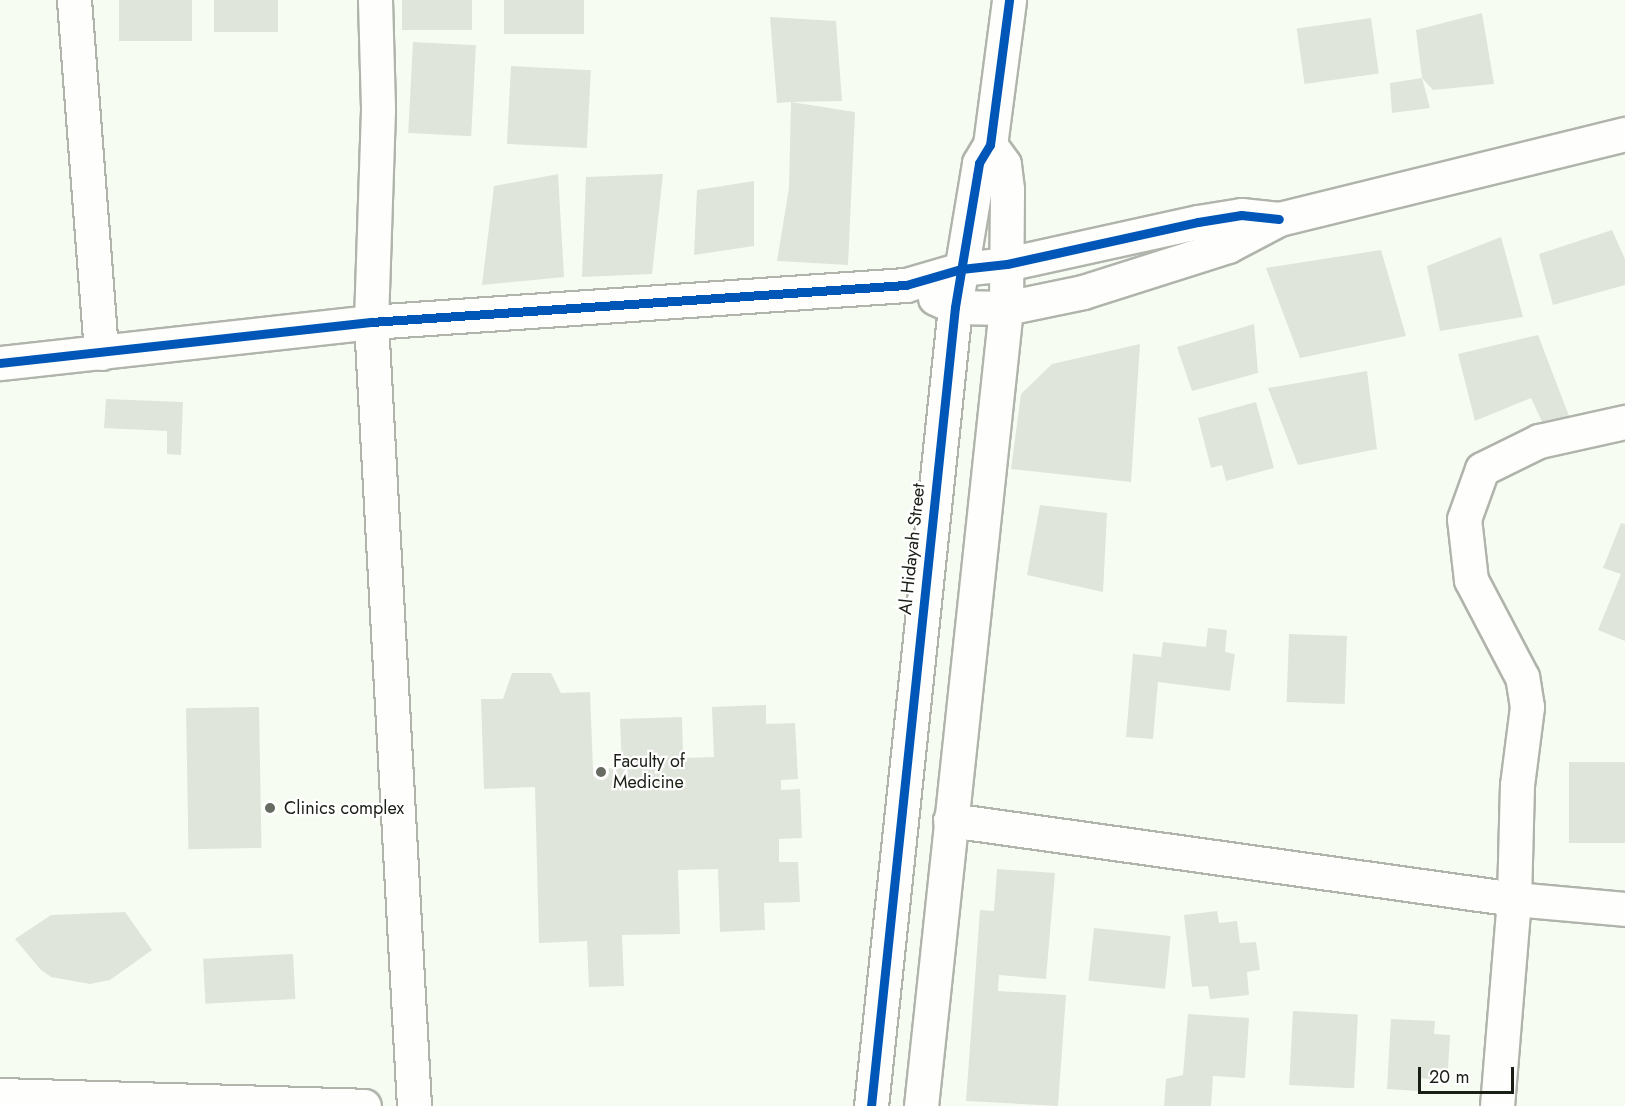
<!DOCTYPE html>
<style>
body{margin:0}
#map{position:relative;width:1625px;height:1106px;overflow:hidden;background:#f7fcf2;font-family:Jost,sans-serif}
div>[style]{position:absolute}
.building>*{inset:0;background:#e0e5db;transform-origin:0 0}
.roads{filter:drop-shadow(2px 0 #b0b4ab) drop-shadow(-2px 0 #b0b4ab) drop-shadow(0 2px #b0b4ab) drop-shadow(0 -2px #b0b4ab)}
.minor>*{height:33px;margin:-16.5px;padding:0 16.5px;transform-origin:16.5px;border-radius:16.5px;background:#fefffd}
.cycleway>*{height:9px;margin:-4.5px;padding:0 4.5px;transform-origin:4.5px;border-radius:4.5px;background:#0057b8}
.dots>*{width:16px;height:16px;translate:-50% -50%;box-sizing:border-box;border:3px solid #fff;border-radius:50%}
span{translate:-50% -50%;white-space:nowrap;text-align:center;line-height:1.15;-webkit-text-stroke:4.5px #fff;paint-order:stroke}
.street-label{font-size:18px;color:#1a1f15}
.poi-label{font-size:18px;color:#1a1f15}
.left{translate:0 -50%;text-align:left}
.scale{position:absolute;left:1418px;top:1067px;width:96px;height:27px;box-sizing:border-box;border:3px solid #1a1f15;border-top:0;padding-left:8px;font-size:18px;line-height:21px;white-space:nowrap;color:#1a1f15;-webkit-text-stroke:4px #fff;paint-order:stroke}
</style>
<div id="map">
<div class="building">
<i style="left:119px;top:0;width:73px;height:41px"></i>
<i style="left:214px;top:0;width:64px;height:32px"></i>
<i style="left:402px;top:0;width:70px;height:30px"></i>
<i style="left:504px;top:0;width:80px;height:34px"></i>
<i style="clip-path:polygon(1482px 13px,1494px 84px,1433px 90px,1422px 78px,1416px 30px)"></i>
<i style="clip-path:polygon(770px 17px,836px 21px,842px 101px,791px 102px,855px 112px,848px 265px,777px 261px,789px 188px,791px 102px,777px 103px)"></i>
<i style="left:1371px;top:18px;width:56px;height:75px;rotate:82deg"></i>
<i style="left:413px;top:42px;width:63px;height:91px;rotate:3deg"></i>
<i style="left:511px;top:66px;width:80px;height:78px;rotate:3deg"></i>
<i style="clip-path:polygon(1422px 78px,1430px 108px,1392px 113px,1390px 83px)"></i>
<i style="clip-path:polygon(558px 174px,564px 277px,482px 285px,494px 186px)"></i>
<i style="clip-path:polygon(663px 174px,652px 274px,582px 277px,586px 177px)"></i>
<i style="clip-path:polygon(754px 181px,754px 246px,694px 255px,697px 190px)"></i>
<i style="clip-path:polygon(1612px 230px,1625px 259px,1625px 285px,1553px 305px,1539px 254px)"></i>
<i style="clip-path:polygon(1501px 237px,1523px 317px,1440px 331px,1427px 266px)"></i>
<i style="clip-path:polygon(1381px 250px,1406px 336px,1300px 358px,1266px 268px)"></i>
<i style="clip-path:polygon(1254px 324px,1258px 373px,1192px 391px,1177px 347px)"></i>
<i style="clip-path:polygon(1538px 335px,1571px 421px,1544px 426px,1531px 398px,1475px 421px,1458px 354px)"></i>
<i style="clip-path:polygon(1140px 344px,1131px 482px,1011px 469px,1021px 394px,1052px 364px)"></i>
<i style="clip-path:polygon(1367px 371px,1377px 449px,1298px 465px,1268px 388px)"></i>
<i style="clip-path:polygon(106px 399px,183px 402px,181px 455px,167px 454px,167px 431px,104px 428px)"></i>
<i style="clip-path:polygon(1256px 402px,1274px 468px,1226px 481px,1222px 465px,1211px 468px,1198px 418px)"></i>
<i style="clip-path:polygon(1040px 505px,1107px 513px,1103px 592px,1027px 575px)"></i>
<i style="clip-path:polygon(1621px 523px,1625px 524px,1625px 641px,1598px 630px,1621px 574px,1603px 568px)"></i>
<i style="clip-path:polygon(1208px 628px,1227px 630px,1225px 652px,1235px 654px,1230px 691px,1158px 682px,1153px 739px,1126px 737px,1133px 654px,1161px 657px,1163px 642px,1206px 647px)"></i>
<i style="left:1289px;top:634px;width:58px;height:68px;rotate:2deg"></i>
<i style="clip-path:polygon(512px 673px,551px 673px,561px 693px,590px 692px,593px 769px,622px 768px,620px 719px,682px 717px,683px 758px,714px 757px,712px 707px,766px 705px,766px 724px,795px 723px,798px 779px,781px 780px,781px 790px,800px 789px,802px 838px,779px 839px,779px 862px,798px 862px,800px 902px,764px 903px,765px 930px,720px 932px,718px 869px,678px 870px,680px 934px,622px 935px,624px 986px,589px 987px,587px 941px,539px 943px,535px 787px,484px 789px,481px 699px,503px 699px)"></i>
<i style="left:259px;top:707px;width:141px;height:73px;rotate:89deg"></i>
<i style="left:1625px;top:762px;width:81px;height:56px;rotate:90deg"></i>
<i style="clip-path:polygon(997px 869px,1055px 873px,1046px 979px,999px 975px,998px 991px,1066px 995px,1058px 1106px,966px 1101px,980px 910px,994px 911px)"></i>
<i style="clip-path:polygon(1217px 911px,1219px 923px,1237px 921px,1240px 943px,1256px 942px,1260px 970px,1247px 972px,1249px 995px,1210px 999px,1208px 986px,1192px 987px,1184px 915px)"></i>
<i style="clip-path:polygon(125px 912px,152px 950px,110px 980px,90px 984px,51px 977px,40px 969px,15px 939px,51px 915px)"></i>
<i style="left:1094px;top:928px;width:77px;height:53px;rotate:6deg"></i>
<i style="left:293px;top:954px;width:45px;height:90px;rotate:87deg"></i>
<i style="left:1293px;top:1011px;width:65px;height:74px;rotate:3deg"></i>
<i style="clip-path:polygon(1188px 1014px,1249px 1018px,1245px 1078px,1213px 1076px,1211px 1106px,1164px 1106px,1166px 1079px,1183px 1075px)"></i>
<i style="clip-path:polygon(1391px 1019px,1435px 1021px,1434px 1034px,1450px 1035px,1448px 1069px,1431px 1068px,1430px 1079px,1418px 1078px,1418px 1091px,1387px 1089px)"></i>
</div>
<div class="roads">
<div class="minor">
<i style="left:74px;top:0;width:354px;rotate:85.6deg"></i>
<i style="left:375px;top:0;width:110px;rotate:88.4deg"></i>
<i style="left:378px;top:110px;width:212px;rotate:91.9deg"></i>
<i style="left:371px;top:322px;width:785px;rotate:86.86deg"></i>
<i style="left:935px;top:298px;width:22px;rotate:24deg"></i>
<i style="left:955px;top:307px;width:51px;rotate:1.1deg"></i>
<i style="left:1006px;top:308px;width:79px;rotate:-11.7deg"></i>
<i style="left:1083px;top:292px;width:152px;rotate:-17.6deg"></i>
<i style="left:1228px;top:246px;width:58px;rotate:-27.9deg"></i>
<i style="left:1279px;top:219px;width:356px;rotate:-13.8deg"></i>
<i style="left:0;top:363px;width:373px;rotate:-6.3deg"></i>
<i style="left:371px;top:322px;width:536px;rotate:-3.96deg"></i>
<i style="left:906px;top:285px;width:57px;rotate:-16.2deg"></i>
<i style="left:961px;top:269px;width:46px;rotate:-6.2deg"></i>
<i style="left:1007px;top:264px;width:196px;rotate:-12.4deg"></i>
<i style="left:1198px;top:222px;width:44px;rotate:-9.2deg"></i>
<i style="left:1241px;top:215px;width:38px;rotate:6deg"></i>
<i style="left:950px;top:820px;width:570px;rotate:7.97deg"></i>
<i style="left:1514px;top:899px;width:111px;rotate:5.1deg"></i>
<i style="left:0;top:1095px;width:364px;rotate:1.7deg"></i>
<i style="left:871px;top:1106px;width:803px;rotate:-84deg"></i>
<i style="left:955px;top:307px;width:146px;rotate:-80.5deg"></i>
<i style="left:979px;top:163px;width:21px;rotate:-59deg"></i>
<i style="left:990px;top:145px;width:146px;rotate:-82.5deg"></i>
<i style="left:921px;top:1106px;width:803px;rotate:-83.92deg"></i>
<i style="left:1006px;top:308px;width:119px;rotate:-89.5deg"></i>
<i style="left:1007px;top:189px;width:25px;rotate:-97deg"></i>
<i style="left:1004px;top:164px;width:24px;rotate:-126deg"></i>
<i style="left:1497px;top:1106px;width:208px;rotate:-85.3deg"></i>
<i style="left:1514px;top:899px;width:114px;rotate:-88.5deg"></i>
<i style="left:1517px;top:785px;width:79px;rotate:-82.7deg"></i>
<i style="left:1527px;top:707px;width:30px;rotate:-99deg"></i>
<i style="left:1522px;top:677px;width:110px;rotate:-117.7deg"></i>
<i style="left:1471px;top:580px;width:61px;rotate:-96.5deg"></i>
<i style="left:1464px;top:519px;width:53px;rotate:-70.2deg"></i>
<i style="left:1482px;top:469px;width:64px;rotate:-26.2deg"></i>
<i style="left:1539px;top:441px;width:88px;rotate:-12.5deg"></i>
</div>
</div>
<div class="cycleway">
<i style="left:0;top:363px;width:373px;rotate:-6.3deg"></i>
<i style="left:371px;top:322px;width:536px;rotate:-3.96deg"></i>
<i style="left:906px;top:285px;width:57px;rotate:-16.2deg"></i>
<i style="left:961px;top:269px;width:46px;rotate:-6.2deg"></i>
<i style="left:1007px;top:264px;width:196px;rotate:-12.4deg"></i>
<i style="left:1198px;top:222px;width:44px;rotate:-9.2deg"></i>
<i style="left:1241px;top:215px;width:38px;rotate:6deg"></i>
<i style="left:871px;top:1106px;width:803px;rotate:-84deg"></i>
<i style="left:955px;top:307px;width:146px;rotate:-80.5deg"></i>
<i style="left:979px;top:163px;width:21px;rotate:-59deg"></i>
<i style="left:990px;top:145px;width:146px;rotate:-82.5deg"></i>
</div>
<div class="dots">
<i style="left:601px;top:772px;background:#676c62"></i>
<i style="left:270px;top:808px;background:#676c62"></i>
</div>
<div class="street-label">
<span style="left:912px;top:549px;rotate:-84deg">Al Hidayah Street</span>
</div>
<div class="poi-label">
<span class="left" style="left:613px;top:772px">Faculty of<br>Medicine</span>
<span class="left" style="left:284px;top:808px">Clinics complex</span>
</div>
<div class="scale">20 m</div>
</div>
